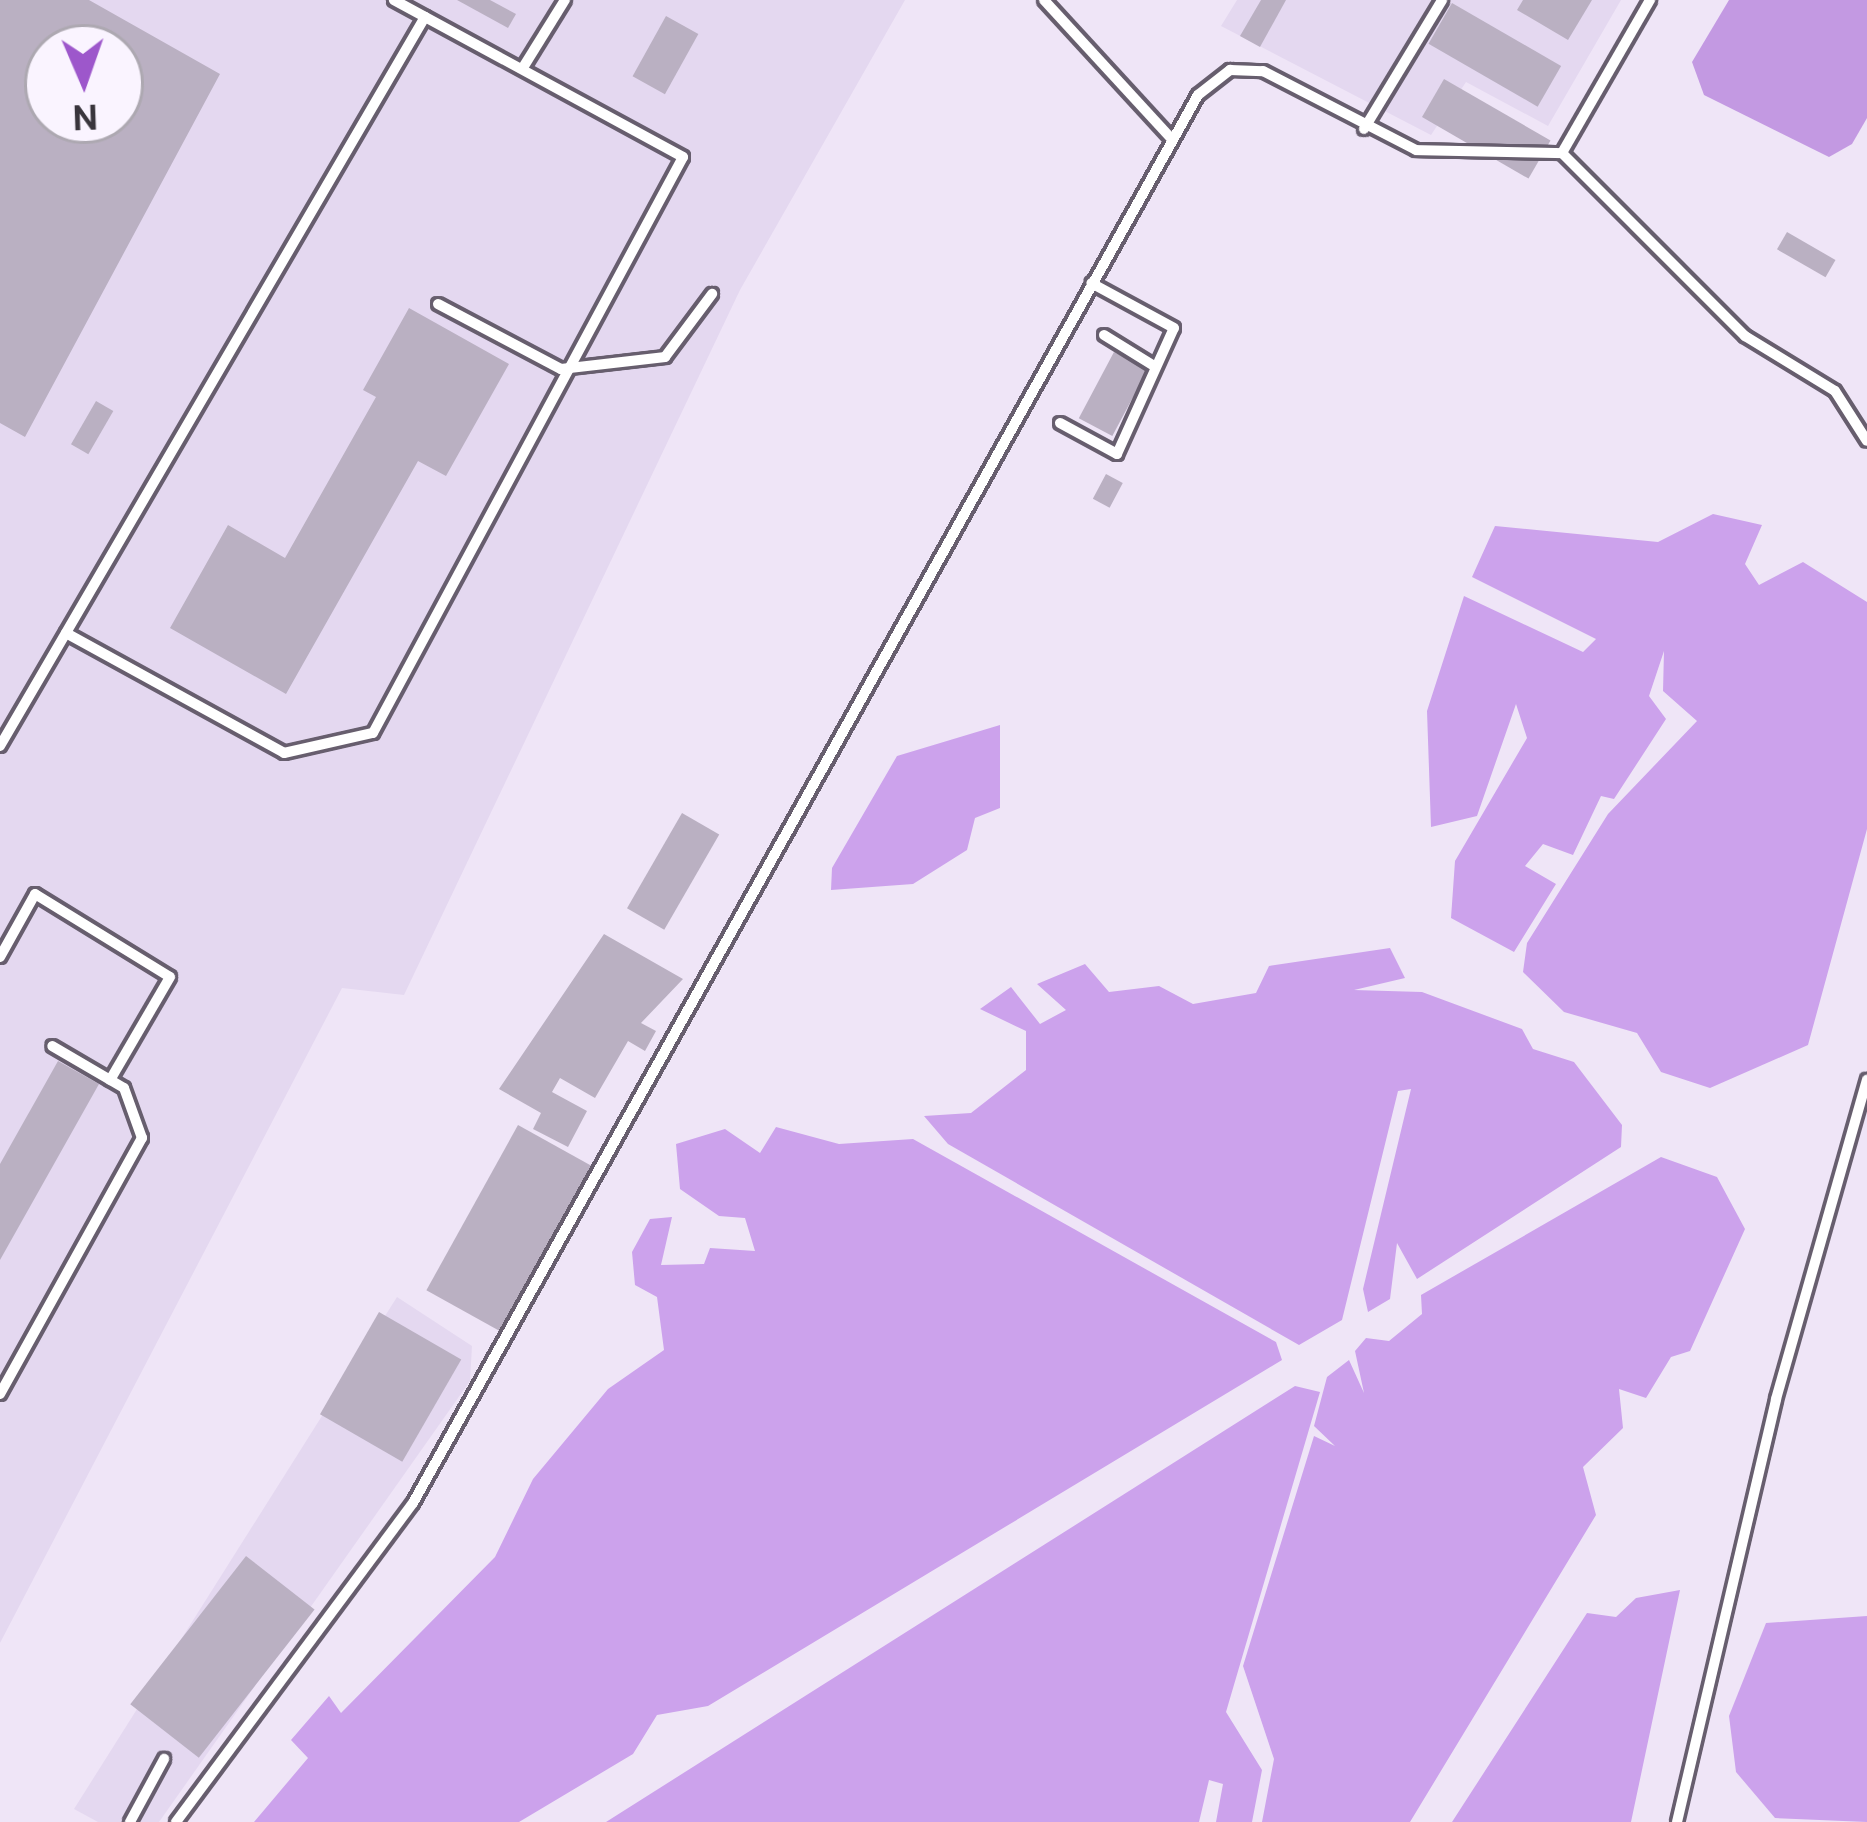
<!DOCTYPE html>
<style>
body{margin:0}
#map{position:relative;width:1867px;height:1822px;overflow:hidden;background:#efe5f7;font-family:"Public Sans",sans-serif}
div>[style]{position:absolute}
.built>*{inset:0;background:#e4d8f0}
.forest>*{inset:0;background:#cca2ec}
.water>*{inset:0;background:#c399e2}
.building>*{inset:0;background:#bab0c2;transform-origin:0 0}
.roads{filter:drop-shadow(3px 0 #675e6e) drop-shadow(-3px 0 #675e6e) drop-shadow(0 3px #675e6e) drop-shadow(0 -3px #675e6e)}
.lane>*{height:10px;margin:-5px;padding:0 5px;transform-origin:5px;border-radius:5px;background:#fff}
span{translate:-50% -50%;white-space:nowrap;text-align:center;line-height:1.15;-webkit-text-stroke:9px #faf4ff;paint-order:stroke}
.north{position:absolute;left:24px;top:24px;width:120px;height:120px;box-sizing:border-box;background:#faf4ff;border:3px solid #ada8b1;border-radius:50%;rotate:178deg;font-size:33px;font-weight:700;line-height:48px;text-align:center;color:#39353c}
.north::after{content:'';display:block;margin:auto;width:42px;height:54px;background:#9d57cb;clip-path:polygon(50% 0,100% 100%,50% 72%,0 100%)}
</style>
<div id="map">
<div class="built">
<i style="clip-path:polygon(evenodd,0 0,905px 0,740px 290px,404px 995px,342px 988px,0 1643px,0 0,48px 48px,120px 48px,120px 120px,48px 120px,48px 48px)"></i>
<i style="clip-path:polygon(1237px 0,1621px 0,1548px 126px,1466px 82px,1431px 135px,1221px 26px)"></i>
<i style="clip-path:polygon(397px 1297px,472px 1346px,470px 1381px,159px 1822px,98px 1822px,74px 1809px)"></i>
</div>
<div class="forest">
<i style="clip-path:polygon(1713px 514px,1762px 525px,1745px 564px,1759px 585px,1803px 562px,1867px 602px,1867px 829px,1808px 1045px,1710px 1088px,1661px 1072px,1637px 1033px,1564px 1012px,1523px 972px,1527px 943px,1608px 814px,1697px 721px,1663px 691px,1664px 651px,1649px 696px,1666px 719px,1614px 799px,1601px 796px,1573px 855px,1543px 844px,1525px 866px,1556px 884px,1514px 952px,1451px 918px,1455px 861px,1527px 738px,1516px 704px,1477px 816px,1431px 827px,1427px 711px,1464px 596px,1583px 652px,1596px 639px,1472px 577px,1495px 526px,1658px 542px)"></i>
<i style="clip-path:polygon(1000px 725px,1000px 808px,975px 818px,967px 850px,913px 884px,831px 890px,832px 868px,897px 756px)"></i>
<i style="clip-path:polygon(1390px 948px,1405px 978px,1354px 990px,1422px 992px,1522px 1029px,1533px 1049px,1574px 1062px,1622px 1125px,1621px 1147px,1417px 1279px,1397px 1243px,1390px 1299px,1368px 1312px,1363px 1289px,1411px 1089px,1398px 1091px,1342px 1320px,1299px 1345px,948px 1144px,924px 1116px,971px 1113px,1026px 1070px,1026px 1031px,980px 1009px,1011px 987px,1040px 1024px,1066px 1010px,1037px 984px,1085px 964px,1109px 992px,1159px 986px,1193px 1004px,1256px 993px,1269px 966px)"></i>
<i style="clip-path:polygon(776px 1127px,839px 1144px,913px 1139px,1276px 1342px,1282px 1360px,708px 1706px,657px 1715px,633px 1754px,519px 1822px,254px 1822px,308px 1758px,291px 1740px,329px 1696px,341px 1713px,495px 1557px,533px 1479px,608px 1389px,664px 1350px,657px 1297px,635px 1285px,632px 1252px,650px 1219px,672px 1217px,661px 1265px,704px 1264px,710px 1248px,755px 1251px,745px 1218px,719px 1216px,680px 1189px,676px 1144px,725px 1129px,760px 1153px)"></i>
<i style="clip-path:polygon(1661px 1157px,1717px 1177px,1745px 1229px,1690px 1351px,1671px 1357px,1646px 1398px,1619px 1389px,1623px 1428px,1583px 1467px,1596px 1515px,1410px 1822px,1262px 1822px,1274px 1759px,1243px 1666px,1314px 1436px,1335px 1446px,1314px 1426px,1327px 1377px,1349px 1360px,1364px 1393px,1355px 1351px,1366px 1338px,1389px 1341px,1422px 1314px,1421px 1295px)"></i>
<i style="clip-path:polygon(1295px 1386px,1320px 1392px,1226px 1712px,1262px 1770px,1252px 1822px,1216px 1822px,1223px 1784px,1209px 1780px,1199px 1822px,606px 1822px)"></i>
<i style="clip-path:polygon(1680px 1590px,1631px 1822px,1452px 1822px,1587px 1613px,1616px 1617px,1636px 1598px)"></i>
<i style="clip-path:polygon(1867px 1616px,1867px 1822px,1775px 1818px,1736px 1772px,1729px 1716px,1766px 1623px)"></i>
</div>
<div class="water">
<i style="clip-path:polygon(1729px 0,1867px 0,1867px 118px,1852px 144px,1829px 157px,1704px 95px,1692px 62px)"></i>
</div>
<div class="building">
<i style="clip-path:polygon(evenodd,0 0,89px 0,220px 74px,25px 437px,0 423px,0 0,48px 48px,120px 48px,120px 120px,48px 120px,48px 48px)"></i>
<i style="clip-path:polygon(457px 0,490px 0,516px 14px,508px 28px)"></i>
<i style="clip-path:polygon(1261px 0,1286px 0,1260px 47px,1240px 36px)"></i>
<i style="clip-path:polygon(1523px 0,1592px 0,1568px 40px,1517px 10px)"></i>
<i style="left:1452px;top:3px;width:126px;height:47px;rotate:30deg"></i>
<i style="left:666px;top:16px;width:37px;height:69px;rotate:29deg"></i>
<i style="left:1444px;top:79px;width:123px;height:44px;rotate:30deg"></i>
<i style="left:1787px;top:232px;width:56px;height:20px;rotate:30deg"></i>
<i style="clip-path:polygon(409px 308px,509px 364px,446px 476px,418px 461px,286px 694px,170px 628px,228px 525px,285px 558px,376px 397px,363px 390px)"></i>
<i style="left:1114px;top:352px;width:38px;height:75px;rotate:28deg"></i>
<i style="left:96px;top:401px;width:20px;height:50px;rotate:30deg"></i>
<i style="left:1106px;top:474px;width:19px;height:28px;rotate:28deg"></i>
<i style="left:682px;top:813px;width:43px;height:110px;rotate:30deg"></i>
<i style="clip-path:polygon(604px 934px,683px 979px,641px 1023px,656px 1031px,645px 1051px,628px 1041px,595px 1098px,560px 1078px,552px 1092px,587px 1111px,568px 1147px,533px 1129px,541px 1113px,499px 1089px)"></i>
<i style="clip-path:polygon(58px 1061px,99px 1084px,0 1260px,0 1164px)"></i>
<i style="left:518px;top:1125px;width:89px;height:189px;rotate:29deg"></i>
<i style="left:379px;top:1312px;width:95px;height:118px;rotate:30deg"></i>
<i style="left:246px;top:1556px;width:87px;height:188px;rotate:38deg"></i>
</div>
<div class="roads">
<div class="lane">
<i style="left:1044px;top:0;width:189px;rotate:47.4deg"></i>
<i style="left:524px;top:66px;width:78px;rotate:-58.2deg"></i>
<i style="left:1364px;top:129px;width:151px;rotate:-58.8deg"></i>
<i style="left:1562px;top:153px;width:177px;rotate:-60.1deg"></i>
<i style="left:438px;top:304px;width:139px;rotate:27.9deg"></i>
<i style="left:561px;top:369px;width:105px;rotate:-6.6deg"></i>
<i style="left:665px;top:357px;width:79px;rotate:-53.3deg"></i>
<i style="left:1104px;top:335px;width:59px;rotate:31.8deg"></i>
<i style="left:1060px;top:423px;width:65px;rotate:28.5deg"></i>
<i style="left:1117px;top:454px;width:138px;rotate:-65.7deg"></i>
<i style="left:1174px;top:328px;width:94px;rotate:-151.5deg"></i>
<i style="left:66px;top:633px;width:249px;rotate:28.8deg"></i>
<i style="left:284px;top:753px;width:91px;rotate:-12.7deg"></i>
<i style="left:373px;top:733px;width:654px;rotate:-61.71deg"></i>
<i style="left:683px;top:157px;width:329px;rotate:-151.5deg"></i>
<i style="left:0;top:746px;width:844px;rotate:-59.76deg"></i>
<i style="left:0;top:957px;width:72px;rotate:-60.9deg"></i>
<i style="left:35px;top:894px;width:158px;rotate:31.6deg"></i>
<i style="left:170px;top:977px;width:119px;rotate:120.2deg"></i>
<i style="left:0;top:1394px;width:293px;rotate:-61deg"></i>
<i style="left:142px;top:1138px;width:53px;rotate:-109.8deg"></i>
<i style="left:124px;top:1088px;width:83px;rotate:-149.7deg"></i>
<i style="left:130px;top:1822px;width:72px;rotate:-61.6deg"></i>
<i style="left:176px;top:1822px;width:397px;rotate:-53.4deg"></i>
<i style="left:413px;top:1503px;width:1612px;rotate:-60.86deg"></i>
<i style="left:1198px;top:95px;width:41px;rotate:-38deg"></i>
<i style="left:1230px;top:70px;width:33px;rotate:2deg"></i>
<i style="left:1263px;top:71px;width:172px;rotate:27.3deg"></i>
<i style="left:1416px;top:150px;width:146px;rotate:1.2deg"></i>
<i style="left:1562px;top:153px;width:259px;rotate:45deg"></i>
<i style="left:1745px;top:336px;width:105px;rotate:31.4deg"></i>
<i style="left:1835px;top:391px;width:59px;rotate:57.4deg"></i>
<i style="left:1677px;top:1822px;width:434px;rotate:-76.8deg"></i>
<i style="left:1776px;top:1399px;width:332px;rotate:-74.1deg"></i>
</div>
</div>
<div class="north">N</div>
</div>
